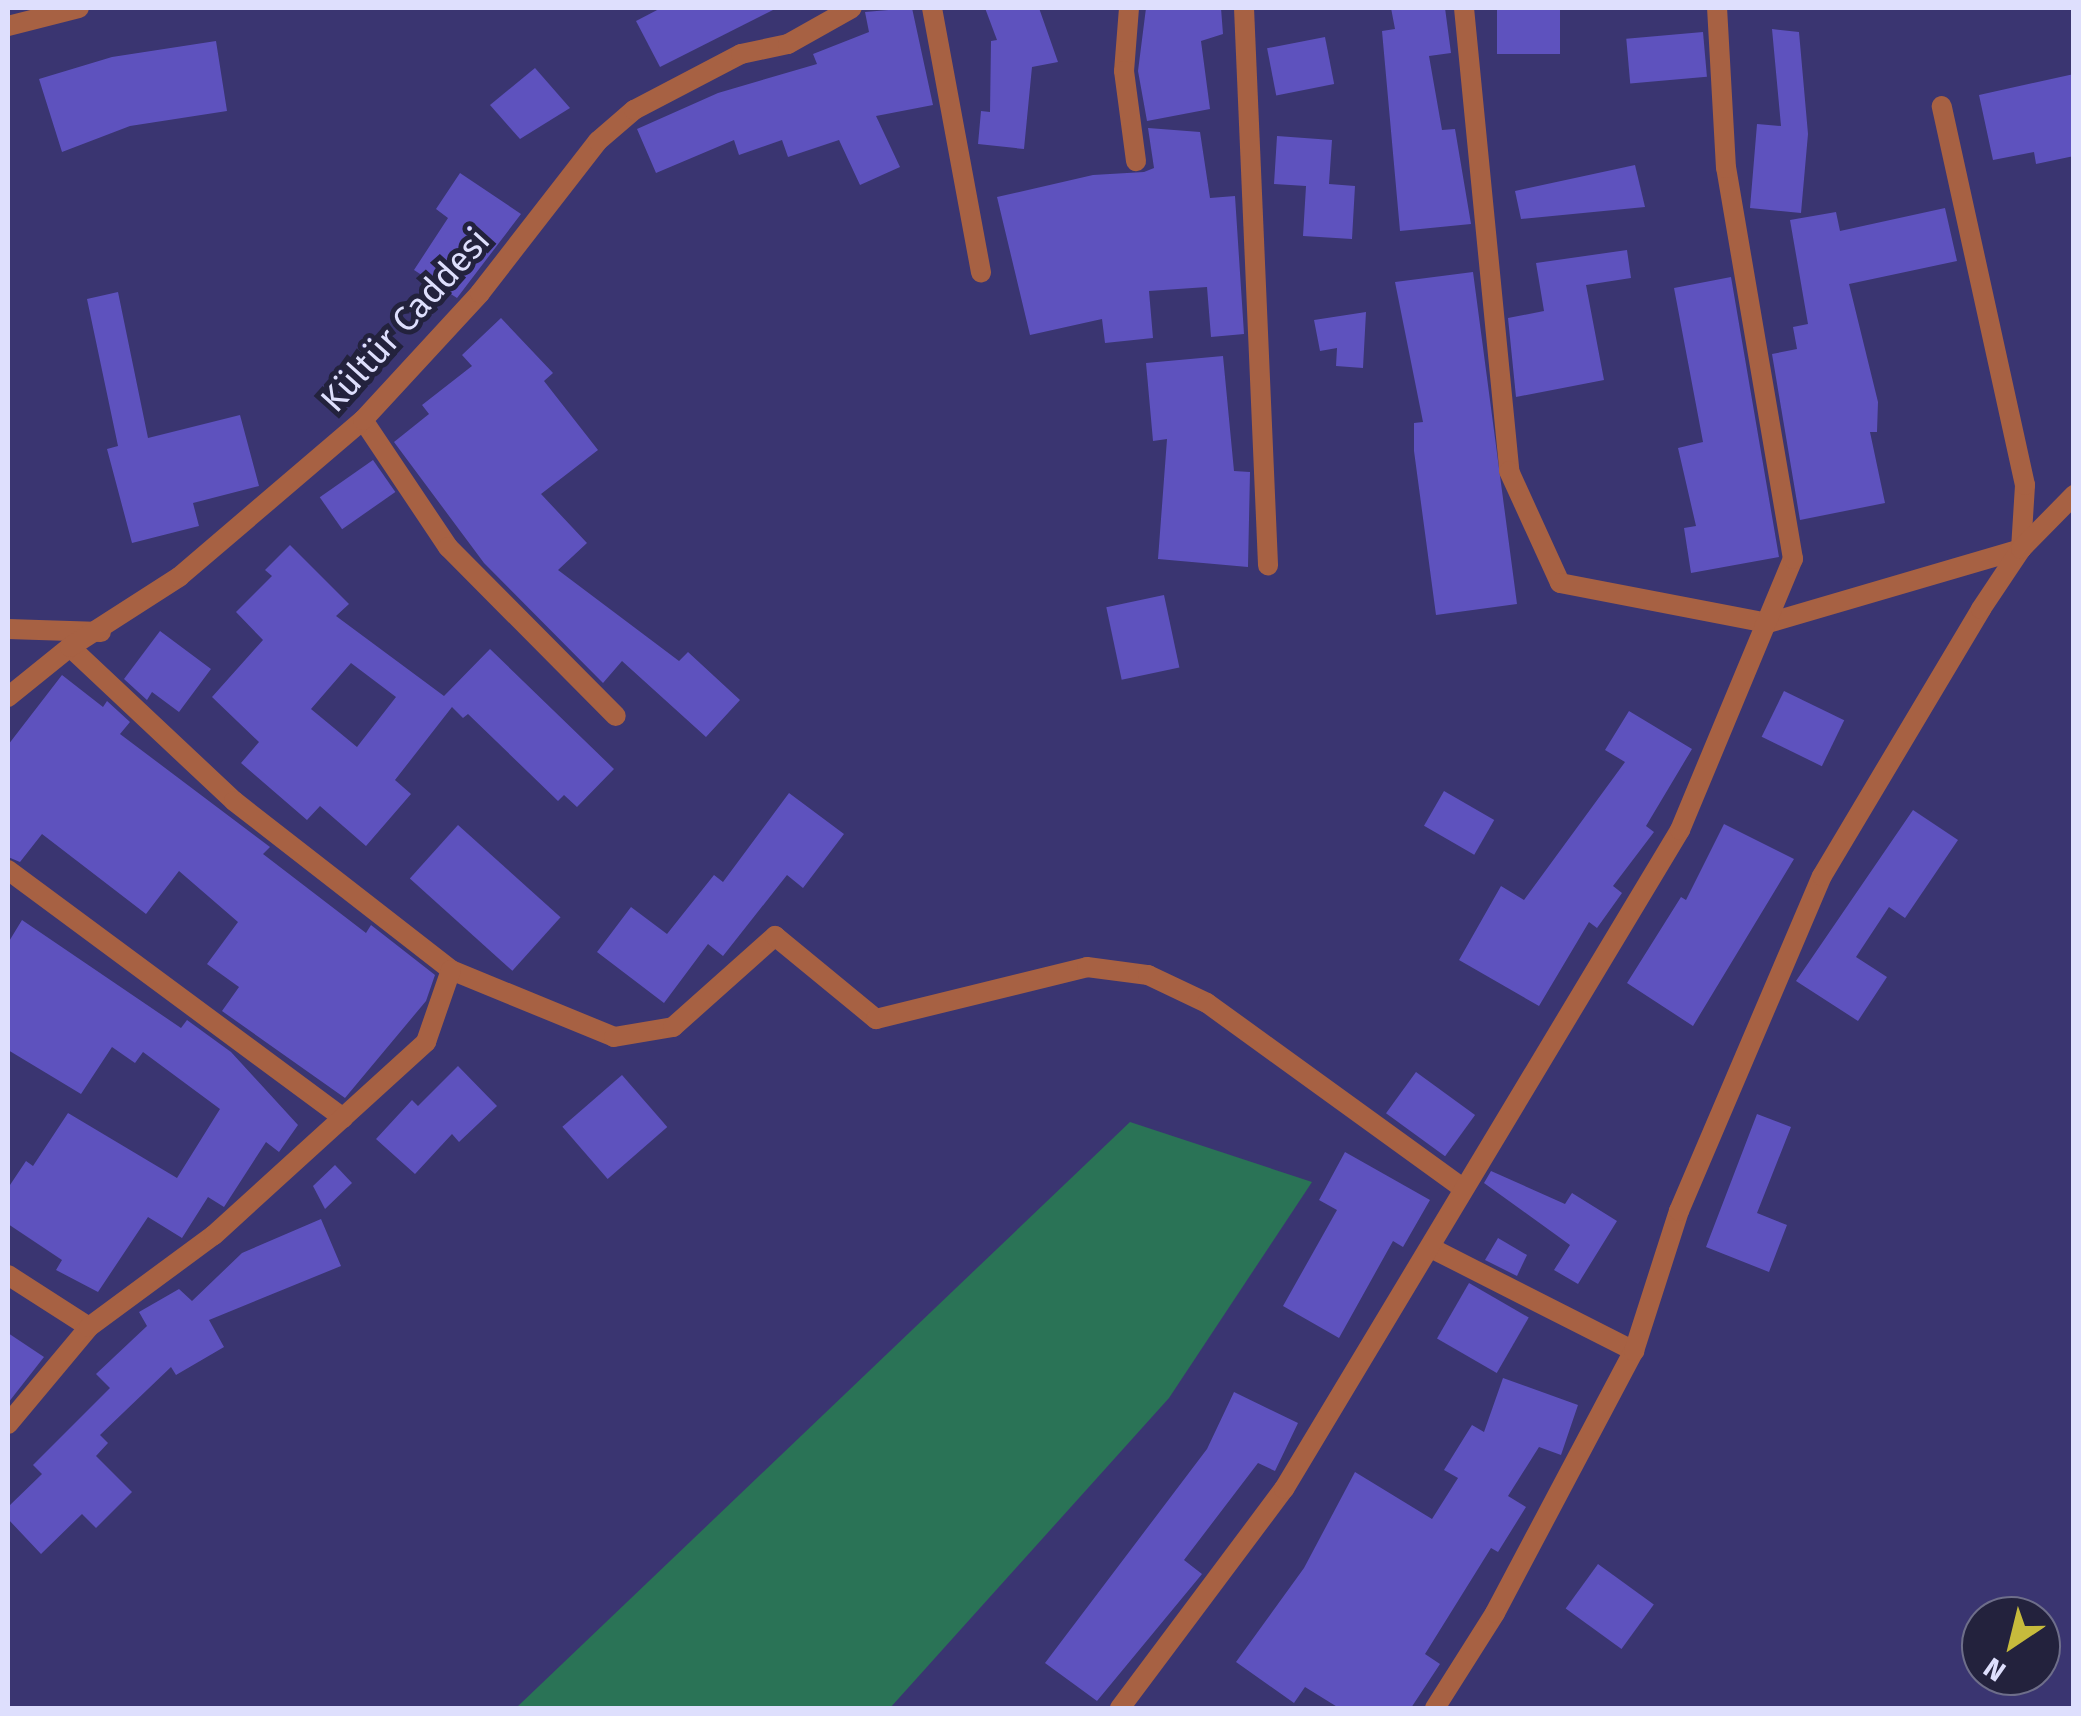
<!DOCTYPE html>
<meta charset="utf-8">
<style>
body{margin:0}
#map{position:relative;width:2081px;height:1716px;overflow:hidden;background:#3a3571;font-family:"Fira Sans",sans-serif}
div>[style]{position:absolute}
.green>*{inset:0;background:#2a7356}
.building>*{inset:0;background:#5e52be;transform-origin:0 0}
.minor>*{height:20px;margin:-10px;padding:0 10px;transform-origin:10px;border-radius:10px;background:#a76143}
.tertiary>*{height:20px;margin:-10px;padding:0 10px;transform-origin:10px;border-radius:10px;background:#a76143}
span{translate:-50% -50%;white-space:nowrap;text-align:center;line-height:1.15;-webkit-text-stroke:10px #23223d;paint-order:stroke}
.street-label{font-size:35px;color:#dedffd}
.frame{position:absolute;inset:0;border:10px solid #dedffd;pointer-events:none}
.north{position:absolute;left:1961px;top:1596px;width:100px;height:100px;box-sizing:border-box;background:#23223d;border:2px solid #6e6e8a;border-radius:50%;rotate:215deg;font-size:28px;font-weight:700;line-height:40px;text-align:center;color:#dedffd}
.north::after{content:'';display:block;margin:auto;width:35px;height:45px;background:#c7bb3c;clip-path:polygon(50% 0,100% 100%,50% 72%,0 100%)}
</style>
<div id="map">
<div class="green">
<i style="clip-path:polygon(1130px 1122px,1312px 1182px,1169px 1398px,890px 1708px,516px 1708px)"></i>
</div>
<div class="building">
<i style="clip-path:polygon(661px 8px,777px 8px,660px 67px,636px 21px)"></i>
<i style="clip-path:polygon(912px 8px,933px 105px,876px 116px,900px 167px,860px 185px,839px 140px,788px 157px,782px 140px,739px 155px,734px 140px,656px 173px,637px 129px,718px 93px,817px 64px,813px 54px,869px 32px,865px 12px)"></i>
<i style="clip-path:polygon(985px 8px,1039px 8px,1058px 62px,1032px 67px,1024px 149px,978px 144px,981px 111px,990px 112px,991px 41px,997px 40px)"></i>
<i style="clip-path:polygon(1146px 8px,1221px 8px,1223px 34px,1201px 41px,1210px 109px,1147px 121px,1138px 71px)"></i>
<i style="clip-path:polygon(1391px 8px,1445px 8px,1451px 53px,1429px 56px,1442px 130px,1455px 129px,1471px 224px,1400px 231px,1382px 31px,1395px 29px)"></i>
<i style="left:1497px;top:8px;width:63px;height:46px"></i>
<i style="clip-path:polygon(1772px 29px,1799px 32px,1808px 134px,1801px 213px,1750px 208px,1757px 124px,1781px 126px)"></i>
<i style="left:1703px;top:32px;width:45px;height:77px;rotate:85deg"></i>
<i style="left:1325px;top:37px;width:48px;height:59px;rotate:79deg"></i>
<i style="clip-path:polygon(216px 41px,227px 111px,130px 126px,62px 152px,39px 79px,112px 57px)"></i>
<i style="clip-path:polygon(535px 68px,570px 108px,520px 139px,490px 105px)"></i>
<i style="clip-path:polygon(2074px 74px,2074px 156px,2036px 164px,2034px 152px,1993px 160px,1979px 95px)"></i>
<i style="clip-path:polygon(1148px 128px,1200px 132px,1210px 198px,1235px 196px,1244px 334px,1211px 337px,1207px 287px,1149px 291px,1153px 338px,1105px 343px,1102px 319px,1030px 335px,997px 197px,1093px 175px,1144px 172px,1154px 168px)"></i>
<i style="clip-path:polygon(1277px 136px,1332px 140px,1329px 184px,1355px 186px,1352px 239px,1303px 236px,1306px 186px,1274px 184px)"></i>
<i style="clip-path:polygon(1635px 165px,1645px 207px,1521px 219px,1515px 191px)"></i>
<i style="clip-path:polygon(460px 173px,521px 214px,457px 298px,414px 270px,448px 218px,436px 209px)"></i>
<i style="clip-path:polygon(1945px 208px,1957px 261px,1849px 284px,1878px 402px,1877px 432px,1870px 432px,1885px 503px,1800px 520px,1772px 354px,1797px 349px,1793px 327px,1808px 324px,1790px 220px,1836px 212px,1840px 231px)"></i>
<i style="clip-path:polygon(1627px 250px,1631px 278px,1586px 285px,1604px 380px,1516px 397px,1508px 318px,1544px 311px,1536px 263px)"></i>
<i style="clip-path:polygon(1473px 272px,1517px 604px,1436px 615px,1414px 451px,1414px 423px,1423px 422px,1395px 282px)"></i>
<i style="clip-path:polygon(1731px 277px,1779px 557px,1691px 573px,1684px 528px,1696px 526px,1678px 448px,1703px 442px,1674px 288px)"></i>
<i style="clip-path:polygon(118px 292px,148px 438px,240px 415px,259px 486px,193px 503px,199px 526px,132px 543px,107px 449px,118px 446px,87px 299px)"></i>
<i style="clip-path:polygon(1366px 312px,1363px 368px,1336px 366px,1337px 348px,1320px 351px,1314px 320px)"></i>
<i style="clip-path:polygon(501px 318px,553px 373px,544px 381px,598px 450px,541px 494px,587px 543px,558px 570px,679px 661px,688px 652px,740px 700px,706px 737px,622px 661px,603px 683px,484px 563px,394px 442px,429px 414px,422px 405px,472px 366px,462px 355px)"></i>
<i style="clip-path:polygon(1223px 356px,1234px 471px,1250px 472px,1248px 567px,1158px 559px,1167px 439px,1153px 441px,1146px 363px)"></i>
<i style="left:373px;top:460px;width:39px;height:65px;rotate:55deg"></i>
<i style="clip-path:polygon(evenodd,290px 545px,349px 604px,336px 616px,444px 696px,490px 649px,614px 769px,577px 807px,564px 795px,558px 801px,468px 714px,463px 718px,452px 707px,395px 780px,411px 794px,366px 846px,320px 806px,307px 820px,241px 763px,259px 742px,212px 697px,263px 640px,236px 612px,272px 576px,265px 570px,290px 545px,351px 663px,396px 697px,357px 747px,311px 709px,351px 663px)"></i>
<i style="left:1164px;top:595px;width:74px;height:59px;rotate:78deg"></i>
<i style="clip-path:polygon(160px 631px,211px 669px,179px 712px,152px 692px,147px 700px,124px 679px)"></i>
<i style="clip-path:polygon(62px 675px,103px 707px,107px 701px,130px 722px,120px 734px,270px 847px,263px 854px,366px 933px,371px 925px,435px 975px,426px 1001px,345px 1098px,222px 1011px,239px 987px,207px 964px,238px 922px,179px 871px,146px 914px,42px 834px,20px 862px,8px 857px,8px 745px)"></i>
<i style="left:1784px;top:691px;width:67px;height:51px;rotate:26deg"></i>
<i style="clip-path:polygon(1629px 711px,1692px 749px,1646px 826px,1654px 832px,1613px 886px,1622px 893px,1597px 928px,1589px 922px,1539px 1006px,1459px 960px,1501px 886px,1524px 900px,1625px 762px,1605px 750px)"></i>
<i style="left:1444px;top:791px;width:58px;height:40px;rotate:30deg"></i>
<i style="clip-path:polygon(789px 793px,844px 834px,803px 888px,787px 875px,723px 956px,708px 944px,664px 1003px,597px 952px,631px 907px,667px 934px,714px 875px,723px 882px)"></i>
<i style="clip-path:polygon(1913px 810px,1958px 840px,1905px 918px,1889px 907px,1856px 957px,1887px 977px,1858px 1021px,1796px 981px)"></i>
<i style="clip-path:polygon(1724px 824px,1794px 859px,1693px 1026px,1627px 983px,1681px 897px,1686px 900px)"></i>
<i style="left:458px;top:825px;width:138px;height:72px;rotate:42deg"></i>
<i style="clip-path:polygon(22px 920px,181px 1028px,187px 1020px,231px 1052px,298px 1125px,279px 1152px,266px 1142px,224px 1207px,208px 1197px,182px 1238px,148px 1217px,98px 1292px,56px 1270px,62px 1260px,8px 1224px,8px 1188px,26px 1161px,33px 1166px,68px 1113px,177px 1178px,220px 1109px,143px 1052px,135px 1063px,112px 1047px,81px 1094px,8px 1050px,8px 943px)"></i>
<i style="clip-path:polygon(458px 1066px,497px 1106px,459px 1142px,452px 1134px,415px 1174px,376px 1139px,412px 1100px,418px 1106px)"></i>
<i style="left:1416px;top:1072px;width:73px;height:51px;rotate:36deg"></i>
<i style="left:622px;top:1075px;width:69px;height:79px;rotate:49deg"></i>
<i style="clip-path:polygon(1757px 1114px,1791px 1127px,1757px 1213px,1787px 1225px,1769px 1272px,1706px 1247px)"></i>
<i style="clip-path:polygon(1345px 1152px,1430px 1200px,1403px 1247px,1393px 1241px,1339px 1338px,1283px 1306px,1337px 1210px,1319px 1200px)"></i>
<i style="clip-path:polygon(335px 1165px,352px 1183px,325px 1209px,313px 1186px)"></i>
<i style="clip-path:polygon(1491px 1171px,1565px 1204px,1572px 1193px,1617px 1221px,1578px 1284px,1554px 1270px,1570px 1245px,1484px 1183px)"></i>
<i style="clip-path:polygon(321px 1219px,341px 1266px,209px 1320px,224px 1347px,176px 1375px,171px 1367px,100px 1435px,108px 1443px,96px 1456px,132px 1492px,96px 1528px,82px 1514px,41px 1554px,8px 1519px,8px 1507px,42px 1474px,33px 1465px,110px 1388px,96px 1374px,147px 1326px,139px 1312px,179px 1289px,192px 1301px,242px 1253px)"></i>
<i style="clip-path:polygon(1498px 1238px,1527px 1255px,1517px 1276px,1485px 1260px)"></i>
<i style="left:1469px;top:1283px;width:69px;height:64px;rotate:30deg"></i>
<i style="clip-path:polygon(8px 1333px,44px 1357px,8px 1403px)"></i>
<i style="clip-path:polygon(1503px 1378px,1578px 1405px,1561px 1455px,1539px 1447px,1508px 1496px,1526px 1507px,1498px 1552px,1491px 1548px,1425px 1654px,1440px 1664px,1411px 1708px,1339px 1708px,1305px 1687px,1294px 1703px,1236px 1662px,1304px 1568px,1355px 1472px,1432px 1519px,1458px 1478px,1444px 1470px,1472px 1425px,1484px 1432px)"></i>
<i style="clip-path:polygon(1234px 1392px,1298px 1423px,1275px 1471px,1258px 1463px,1184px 1560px,1202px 1574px,1097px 1701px,1045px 1663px,1207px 1449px)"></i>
<i style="left:1598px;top:1564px;width:69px;height:55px;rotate:36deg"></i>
</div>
<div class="minor">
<i style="left:932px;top:8px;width:269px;rotate:79.5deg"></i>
<i style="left:1129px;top:8px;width:63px;rotate:94.5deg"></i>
<i style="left:1124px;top:71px;width:91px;rotate:82.4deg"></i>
<i style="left:1244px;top:8px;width:558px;rotate:87.53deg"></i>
<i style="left:1464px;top:8px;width:465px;rotate:84.4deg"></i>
<i style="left:1509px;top:471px;width:123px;rotate:65.5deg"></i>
<i style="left:1560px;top:583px;width:212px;rotate:10.9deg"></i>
<i style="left:1768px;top:623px;width:264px;rotate:-16.3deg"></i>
<i style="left:2021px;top:549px;width:64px;rotate:-86.4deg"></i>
<i style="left:2025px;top:485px;width:388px;rotate:-102.4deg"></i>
<i style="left:363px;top:420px;width:153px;rotate:56.2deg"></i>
<i style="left:448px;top:547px;width:238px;rotate:45.2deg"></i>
<i style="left:8px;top:629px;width:93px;rotate:1.8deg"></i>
<i style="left:70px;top:647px;width:225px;rotate:43.2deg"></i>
<i style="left:234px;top:801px;width:275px;rotate:37.9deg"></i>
<i style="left:451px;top:970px;width:176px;rotate:22.3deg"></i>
<i style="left:614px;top:1037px;width:60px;rotate:-9.6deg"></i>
<i style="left:673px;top:1027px;width:137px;rotate:-41.7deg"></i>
<i style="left:775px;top:936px;width:131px;rotate:39.4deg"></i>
<i style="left:876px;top:1019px;width:217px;rotate:-13.8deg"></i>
<i style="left:1087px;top:967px;width:62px;rotate:7.5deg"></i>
<i style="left:1148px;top:975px;width:65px;rotate:25.4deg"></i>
<i style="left:1207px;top:1003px;width:314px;rotate:35.9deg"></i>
<i style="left:8px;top:870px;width:417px;rotate:36.5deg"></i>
<i style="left:1431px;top:1248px;width:228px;rotate:26.9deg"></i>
<i style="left:8px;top:1275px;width:96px;rotate:32.7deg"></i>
<i style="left:8px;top:1424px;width:126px;rotate:-50.1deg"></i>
<i style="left:89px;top:1327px;width:155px;rotate:-36.4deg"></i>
<i style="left:214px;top:1235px;width:287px;rotate:-42.3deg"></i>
<i style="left:426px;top:1042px;width:76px;rotate:-70.9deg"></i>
<i style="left:1120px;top:1708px;width:274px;rotate:-53.2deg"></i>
<i style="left:1284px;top:1489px;width:769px;rotate:-59deg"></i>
<i style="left:1680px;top:830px;width:294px;rotate:-67.4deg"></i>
<i style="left:1793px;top:559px;width:397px;rotate:-99.7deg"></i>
<i style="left:1726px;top:168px;width:160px;rotate:-93.2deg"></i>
<i style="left:1435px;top:1708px;width:112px;rotate:-57.7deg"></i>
<i style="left:1495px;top:1613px;width:297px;rotate:-62.1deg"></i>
<i style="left:1634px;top:1351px;width:147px;rotate:-72.2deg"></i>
<i style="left:1679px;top:1211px;width:364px;rotate:-66.9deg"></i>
<i style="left:1822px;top:876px;width:311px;rotate:-59.2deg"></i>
<i style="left:1981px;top:609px;width:72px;rotate:-56.3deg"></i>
<i style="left:2021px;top:549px;width:76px;rotate:-45.5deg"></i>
</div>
<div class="tertiary">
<i style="left:8px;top:26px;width:73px;rotate:-14.2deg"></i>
<i style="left:8px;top:697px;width:80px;rotate:-38.9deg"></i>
<i style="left:70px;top:647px;width:130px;rotate:-32.7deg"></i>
<i style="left:179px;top:577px;width:242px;rotate:-40.5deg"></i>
<i style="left:363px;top:420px;width:173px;rotate:-47.3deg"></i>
<i style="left:480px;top:293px;width:192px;rotate:-52.2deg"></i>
<i style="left:598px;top:141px;width:48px;rotate:-40.7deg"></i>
<i style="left:634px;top:110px;width:121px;rotate:-27.6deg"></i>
<i style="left:741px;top:54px;width:48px;rotate:-12deg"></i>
<i style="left:788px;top:44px;width:73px;rotate:-29.4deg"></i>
</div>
<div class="street-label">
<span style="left:405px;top:320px;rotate:-48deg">Kültür Caddesi</span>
</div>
<div class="frame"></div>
<div class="north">N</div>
</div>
